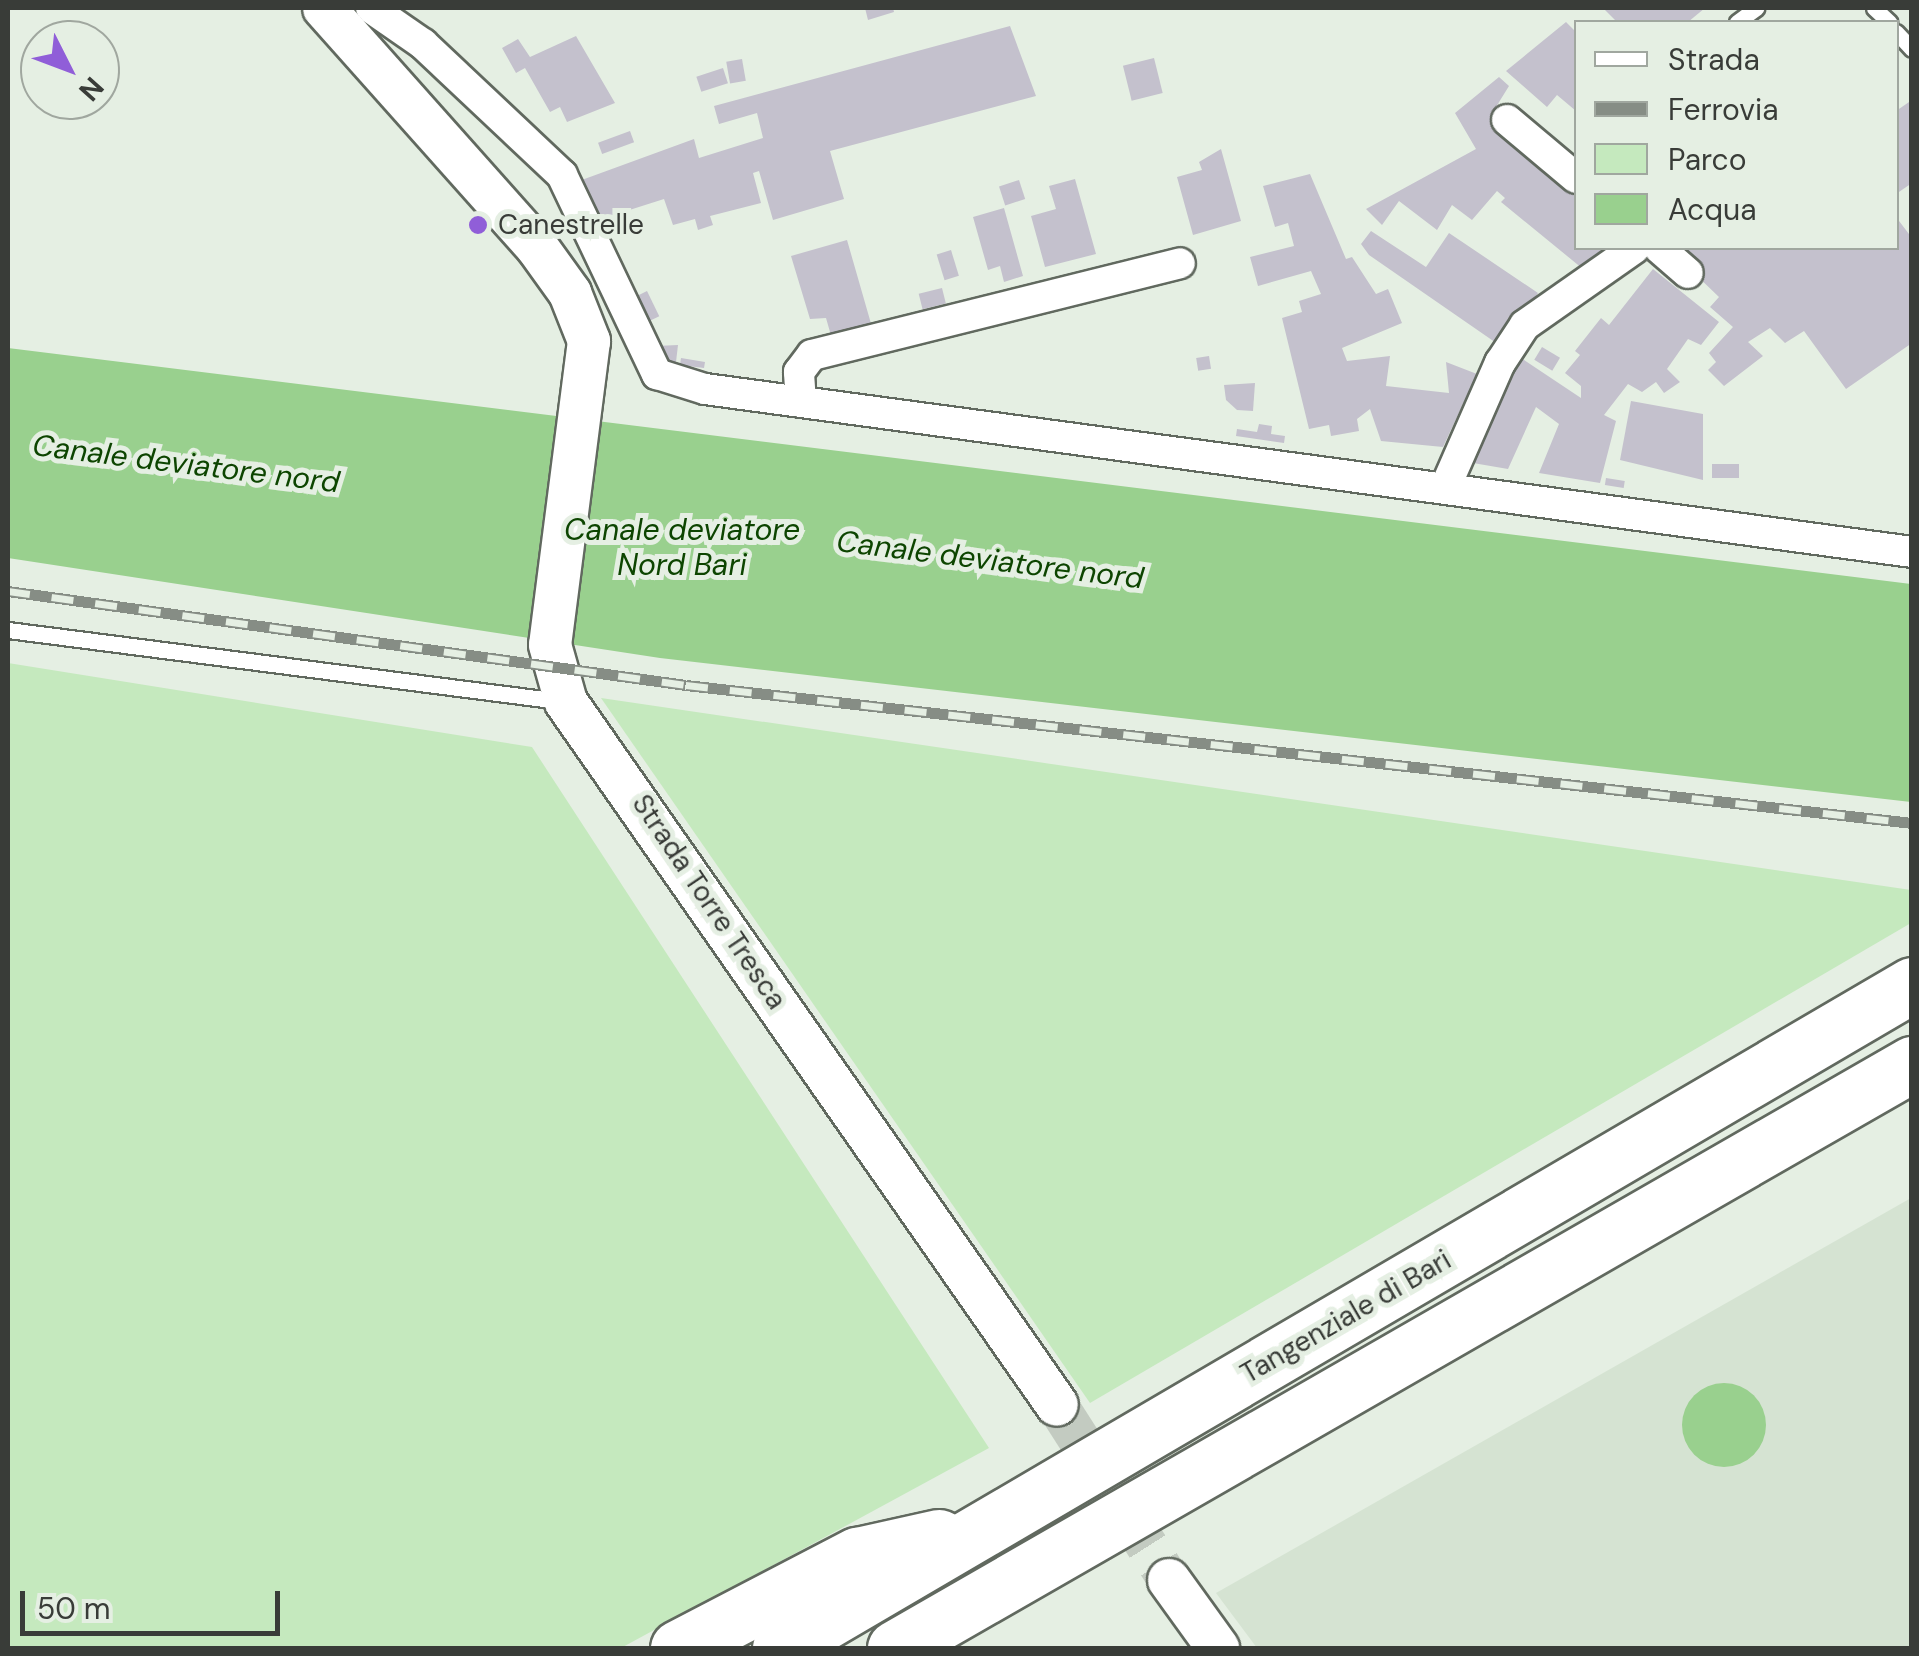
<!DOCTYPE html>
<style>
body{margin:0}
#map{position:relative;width:1919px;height:1656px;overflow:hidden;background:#e5efe3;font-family:"DM Sans",sans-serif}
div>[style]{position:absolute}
.built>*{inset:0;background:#d5e3d2}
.green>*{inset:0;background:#c5e9be}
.water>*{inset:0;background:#99d08e}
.round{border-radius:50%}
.building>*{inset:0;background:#c4c1cd;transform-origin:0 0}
.secondary-tunnel>*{height:42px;margin-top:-21px;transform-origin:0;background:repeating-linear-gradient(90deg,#c3cbc1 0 42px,transparent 0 63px)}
.roads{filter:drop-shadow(2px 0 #61695f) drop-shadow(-2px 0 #61695f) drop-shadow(0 2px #61695f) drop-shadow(0 -2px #61695f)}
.lane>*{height:15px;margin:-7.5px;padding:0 7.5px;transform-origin:7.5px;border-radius:7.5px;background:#fff}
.street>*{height:30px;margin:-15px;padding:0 15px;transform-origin:15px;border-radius:15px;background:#fff}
.secondary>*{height:42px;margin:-21px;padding:0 21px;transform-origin:21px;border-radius:21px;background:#fff}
.highway>*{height:55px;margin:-27.5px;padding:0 27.5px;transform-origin:27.5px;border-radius:27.5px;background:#fff}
.rail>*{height:11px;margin-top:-5.5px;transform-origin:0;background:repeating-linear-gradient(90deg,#e5efe3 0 22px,#868d85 0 44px);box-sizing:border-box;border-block:2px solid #868d85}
.dots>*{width:28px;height:28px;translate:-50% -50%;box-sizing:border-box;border:5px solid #e5efe3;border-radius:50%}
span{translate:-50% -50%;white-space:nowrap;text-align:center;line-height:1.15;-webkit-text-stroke:10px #e5efe3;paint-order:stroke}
.poi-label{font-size:28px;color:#393c38}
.left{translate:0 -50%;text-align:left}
.street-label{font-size:28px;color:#393c38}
.water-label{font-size:30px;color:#0d4501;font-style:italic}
.frame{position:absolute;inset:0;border:10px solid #393c38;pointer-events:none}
.legend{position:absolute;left:1574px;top:20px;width:325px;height:230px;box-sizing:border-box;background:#e5efe3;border:2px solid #a0a79f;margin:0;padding:12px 18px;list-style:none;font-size:30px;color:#393c38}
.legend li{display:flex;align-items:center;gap:20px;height:50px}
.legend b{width:50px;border:2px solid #a0a79f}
.north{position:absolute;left:20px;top:20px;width:100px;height:100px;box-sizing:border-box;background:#e5efe3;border:2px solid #a0a79f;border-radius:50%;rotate:132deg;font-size:28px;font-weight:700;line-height:40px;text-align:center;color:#393c38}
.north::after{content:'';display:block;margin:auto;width:35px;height:45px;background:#905ed8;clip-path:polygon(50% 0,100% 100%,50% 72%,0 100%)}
.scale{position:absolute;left:20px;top:1591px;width:260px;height:45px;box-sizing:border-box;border:5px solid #393c38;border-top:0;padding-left:12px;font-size:30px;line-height:35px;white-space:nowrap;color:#393c38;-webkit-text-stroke:8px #e5efe3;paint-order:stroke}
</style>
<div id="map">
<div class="built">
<i style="clip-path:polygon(1911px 1198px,1911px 1648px,1257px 1648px,1216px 1593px)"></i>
</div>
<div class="green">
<i style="clip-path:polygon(8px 663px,532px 747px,989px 1448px,621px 1648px,8px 1648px)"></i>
<i style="clip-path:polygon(601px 698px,1911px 890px,1911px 923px,1090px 1403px)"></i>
</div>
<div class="water">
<i style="clip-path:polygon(8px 348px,1911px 584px,1911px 802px,660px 658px,8px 558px)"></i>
<i class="round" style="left:1682px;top:1383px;width:84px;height:84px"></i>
</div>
<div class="building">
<i style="clip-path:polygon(865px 8px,893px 8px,894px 12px,868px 20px)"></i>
<i style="clip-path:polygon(1603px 8px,1705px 8px,1688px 22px,1617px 22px)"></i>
<i style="clip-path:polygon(1566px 22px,1576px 32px,1576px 111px,1557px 95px,1547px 107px,1506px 71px)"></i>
<i style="clip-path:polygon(1010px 26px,1036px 96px,830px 151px,844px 199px,773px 220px,759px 171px,753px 173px,761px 203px,710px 216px,713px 225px,698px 230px,695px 219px,673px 225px,664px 199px,598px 220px,579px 181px,694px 139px,699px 158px,763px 138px,757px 113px,719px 124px,714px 106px)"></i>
<i style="clip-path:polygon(576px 36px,615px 103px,567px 122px,560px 107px,550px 112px,525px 68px,516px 73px,502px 48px,518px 39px,530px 57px)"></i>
<i style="left:1154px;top:58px;width:36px;height:32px;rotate:76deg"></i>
<i style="left:742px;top:59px;width:22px;height:16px;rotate:80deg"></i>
<i style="left:723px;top:68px;width:16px;height:28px;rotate:72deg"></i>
<i style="clip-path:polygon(1499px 77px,1509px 86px,1491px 115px,1576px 190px,1576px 248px,1615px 248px,1583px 269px,1501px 202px,1505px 198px,1497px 191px,1472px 220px,1452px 205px,1437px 230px,1399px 201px,1382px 225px,1366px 209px,1476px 149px,1455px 113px)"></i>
<i style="clip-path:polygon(1912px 100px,1912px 183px,1896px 194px,1896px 111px)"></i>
<i style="left:630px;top:131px;width:12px;height:34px;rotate:70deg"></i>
<i style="clip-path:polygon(1221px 149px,1241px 221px,1193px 235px,1177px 177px,1202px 170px,1199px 162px)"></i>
<i style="clip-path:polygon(1310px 174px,1346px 259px,1352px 257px,1376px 294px,1388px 289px,1402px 323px,1342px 348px,1347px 361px,1390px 356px,1386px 386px,1449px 393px,1446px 362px,1477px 374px,1443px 447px,1381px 441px,1370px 409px,1357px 419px,1359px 431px,1331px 436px,1329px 425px,1309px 429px,1282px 318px,1302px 312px,1299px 301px,1321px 294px,1311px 271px,1258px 286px,1250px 257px,1294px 246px,1288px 223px,1275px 227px,1263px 186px)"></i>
<i style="clip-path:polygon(1075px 179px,1096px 254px,1045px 267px,1031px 216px,1056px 209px,1049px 186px)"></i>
<i style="left:1019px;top:180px;width:20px;height:21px;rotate:72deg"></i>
<i style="clip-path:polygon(1004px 208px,1023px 276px,1004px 282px,1000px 266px,988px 270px,973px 217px)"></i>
<i style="clip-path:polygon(1896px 217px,1912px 238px,1912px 343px,1846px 389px,1804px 331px,1785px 343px,1770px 328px,1748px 342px,1763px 356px,1724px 386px,1708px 370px,1716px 362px,1709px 353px,1733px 327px,1710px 307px,1719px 297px,1668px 248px,1896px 248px)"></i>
<i style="clip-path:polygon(1371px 231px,1426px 267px,1449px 233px,1538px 293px,1502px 347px,1369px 255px,1361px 244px)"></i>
<i style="clip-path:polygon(847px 240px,872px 327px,832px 339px,826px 318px,810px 319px,791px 256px)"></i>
<i style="left:951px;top:250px;width:27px;height:15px;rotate:73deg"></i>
<i style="clip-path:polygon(1653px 269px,1719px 322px,1701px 345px,1688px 339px,1667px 369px,1680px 382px,1664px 393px,1656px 382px,1642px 392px,1628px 384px,1604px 415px,1616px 421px,1600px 483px,1539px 473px,1559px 424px,1536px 407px,1508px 469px,1473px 463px,1518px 356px,1581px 398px,1581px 386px,1565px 373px,1580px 355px,1575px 351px,1601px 318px,1609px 325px)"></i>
<i style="left:942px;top:288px;width:16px;height:24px;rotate:76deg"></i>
<i style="left:647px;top:291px;width:28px;height:14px;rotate:64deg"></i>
<i style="clip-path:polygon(678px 345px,676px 362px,662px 360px,656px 346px)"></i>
<i style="left:1542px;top:347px;width:21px;height:15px;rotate:31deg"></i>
<i style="left:1209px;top:356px;width:13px;height:13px;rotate:81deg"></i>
<i style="clip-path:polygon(681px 358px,705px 362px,704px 368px,680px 365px)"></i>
<i style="clip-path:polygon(1255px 383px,1253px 411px,1237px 410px,1226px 400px,1224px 385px)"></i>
<i style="clip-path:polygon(1631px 401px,1703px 414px,1703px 480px,1620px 460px)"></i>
<i style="clip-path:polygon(1259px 424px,1272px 426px,1271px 434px,1285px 436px,1284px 443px,1236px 436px,1237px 429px,1257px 432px)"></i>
<i style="left:1712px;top:464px;width:27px;height:14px"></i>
<i style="left:1606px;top:478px;width:19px;height:7px;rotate:9deg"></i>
</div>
<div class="secondary-tunnel">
<i style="left:1057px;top:1405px;width:208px;rotate:57.4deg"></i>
</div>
<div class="roads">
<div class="lane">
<i style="left:1874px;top:8px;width:21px;rotate:43deg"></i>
<i style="left:1737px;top:22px;width:24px;rotate:-36deg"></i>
<i style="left:1896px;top:32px;width:23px;rotate:47deg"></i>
<i style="left:8px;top:630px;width:556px;rotate:7.34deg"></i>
</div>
<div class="street">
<i style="left:371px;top:8px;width:63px;rotate:34.7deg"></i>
<i style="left:423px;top:44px;width:191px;rotate:43.3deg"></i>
<i style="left:562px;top:175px;width:221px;rotate:64.5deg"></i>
<i style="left:657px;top:374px;width:50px;rotate:17.4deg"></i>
<i style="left:705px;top:389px;width:1218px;rotate:7.69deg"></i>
<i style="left:1507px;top:120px;width:90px;rotate:40deg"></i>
<i style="left:1659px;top:248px;width:38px;rotate:41deg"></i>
<i style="left:801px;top:402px;width:30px;rotate:-94deg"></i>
<i style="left:799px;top:372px;width:21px;rotate:-53deg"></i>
<i style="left:812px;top:355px;width:379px;rotate:-14deg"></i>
<i style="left:1445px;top:488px;width:137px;rotate:-66.3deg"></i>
<i style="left:1500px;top:363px;width:45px;rotate:-56.7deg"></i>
<i style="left:1525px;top:325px;width:134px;rotate:-35deg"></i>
</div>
<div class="secondary">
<i style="left:324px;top:8px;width:320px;rotate:48.3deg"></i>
<i style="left:537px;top:247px;width:57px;rotate:54.3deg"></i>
<i style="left:570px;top:293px;width:52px;rotate:68.4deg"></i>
<i style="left:589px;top:341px;width:306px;rotate:97.3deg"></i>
<i style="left:550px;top:645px;width:59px;rotate:74.3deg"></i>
<i style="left:566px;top:702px;width:857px;rotate:55.07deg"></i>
<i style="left:1169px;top:1580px;width:84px;rotate:54.2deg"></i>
</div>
<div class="highway">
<i style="left:678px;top:1648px;width:202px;rotate:-27.5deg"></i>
<i style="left:857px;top:1555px;width:84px;rotate:-12.4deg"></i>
<i style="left:780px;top:1648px;width:1312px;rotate:-30.36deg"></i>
<i style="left:895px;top:1648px;width:1173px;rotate:-29.87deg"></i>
</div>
</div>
<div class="rail">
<i style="left:8px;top:591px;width:684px;rotate:7.89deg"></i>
<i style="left:686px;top:685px;width:1234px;rotate:6.42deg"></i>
</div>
<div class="dots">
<i style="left:478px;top:225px;background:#905ed8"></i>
</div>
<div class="poi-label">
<span class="left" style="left:498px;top:225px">Canestrelle</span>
</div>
<div class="street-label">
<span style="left:709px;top:902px;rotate:56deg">Strada Torre Tresca</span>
<span style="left:1346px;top:1317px;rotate:-30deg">Tangenziale di Bari</span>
</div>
<div class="water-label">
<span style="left:186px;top:464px;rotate:7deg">Canale deviatore nord</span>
<span style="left:682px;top:547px">Canale deviatore<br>Nord Bari</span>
<span style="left:990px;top:560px;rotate:7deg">Canale deviatore nord</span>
</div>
<div class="frame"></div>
<ul class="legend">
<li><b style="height:12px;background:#fff"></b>Strada</li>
<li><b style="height:12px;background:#868d85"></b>Ferrovia</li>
<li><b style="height:28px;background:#c5e9be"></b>Parco</li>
<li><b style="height:28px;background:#99d08e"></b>Acqua</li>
</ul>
<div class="north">N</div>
<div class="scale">50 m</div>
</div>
